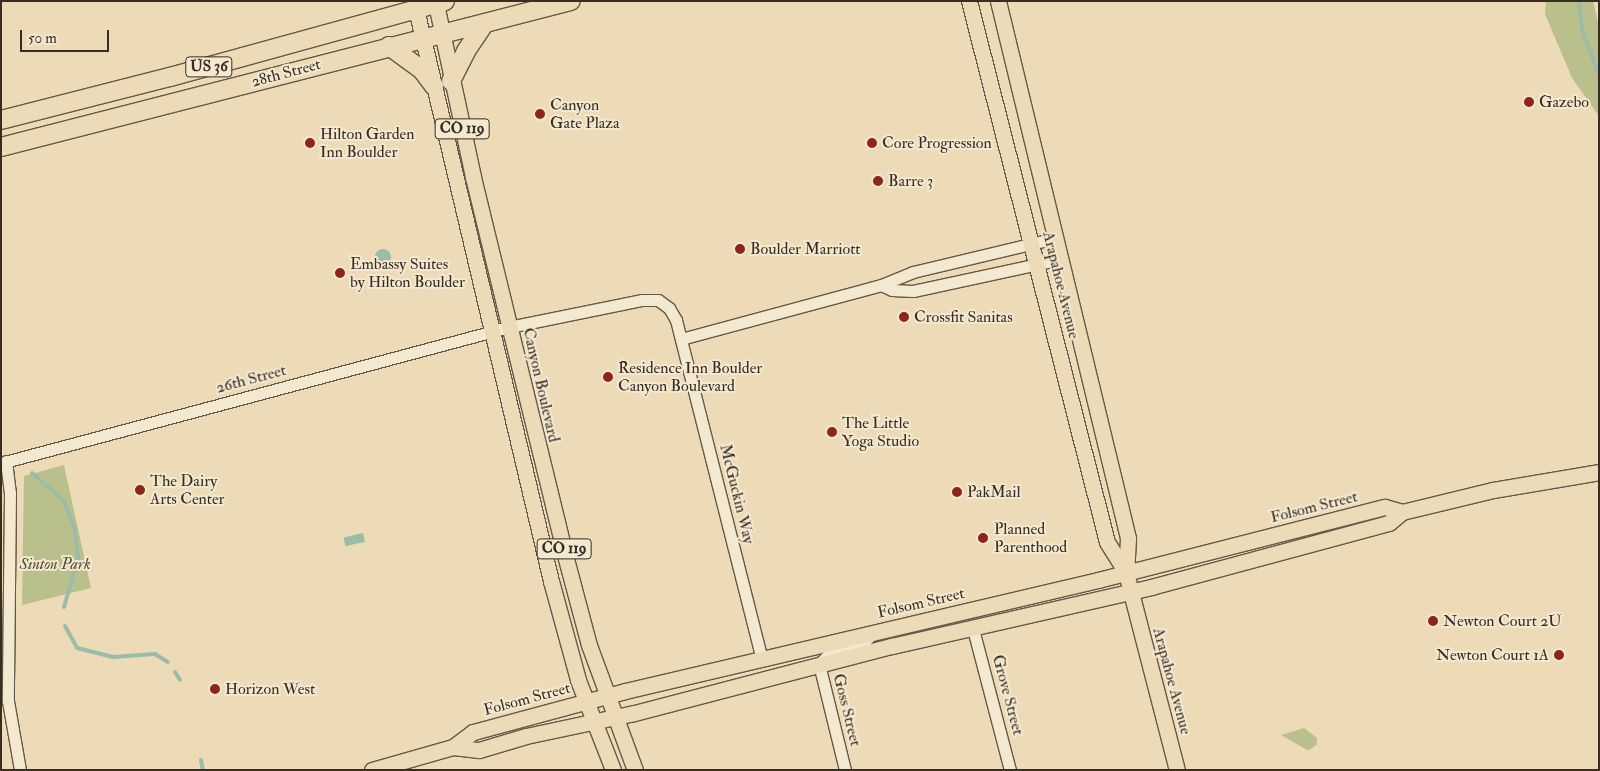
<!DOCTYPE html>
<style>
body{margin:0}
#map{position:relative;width:1600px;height:771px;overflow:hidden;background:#ecdbb6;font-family:"IM FELL Double Pica",serif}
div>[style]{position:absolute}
.green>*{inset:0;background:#bac08c}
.water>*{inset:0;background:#9abca8;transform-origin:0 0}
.round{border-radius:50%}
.stream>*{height:4px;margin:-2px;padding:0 2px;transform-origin:2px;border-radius:2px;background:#9abca8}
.roads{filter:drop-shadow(1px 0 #665848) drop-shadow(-1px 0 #665848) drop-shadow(0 1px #665848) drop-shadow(0 -1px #665848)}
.minor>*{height:11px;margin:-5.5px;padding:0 5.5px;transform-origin:5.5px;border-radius:5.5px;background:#f3e8d0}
.major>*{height:15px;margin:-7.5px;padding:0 7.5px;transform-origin:7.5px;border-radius:7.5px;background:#ecdbb6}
.highway>*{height:18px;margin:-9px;padding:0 9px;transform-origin:9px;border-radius:9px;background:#ecdbb6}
.dots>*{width:14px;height:14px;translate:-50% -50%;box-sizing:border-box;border:2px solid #f3e8d0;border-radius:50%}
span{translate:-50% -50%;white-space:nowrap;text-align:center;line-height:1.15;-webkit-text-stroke:4px #f3e8d0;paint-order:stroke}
.shield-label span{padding:1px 4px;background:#f3e8d0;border:1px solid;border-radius:4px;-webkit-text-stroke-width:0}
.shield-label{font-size:15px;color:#392c23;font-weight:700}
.street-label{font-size:16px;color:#392c23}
.poi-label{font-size:16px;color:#392c23}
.left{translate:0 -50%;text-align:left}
.right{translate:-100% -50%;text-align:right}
.park-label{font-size:16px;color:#534a38;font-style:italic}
.frame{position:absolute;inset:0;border:2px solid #392c23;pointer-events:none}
.scale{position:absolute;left:20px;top:30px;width:89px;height:22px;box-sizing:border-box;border:2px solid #392c23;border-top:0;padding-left:6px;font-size:15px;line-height:18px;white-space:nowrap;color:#392c23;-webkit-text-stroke:4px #f3e8d0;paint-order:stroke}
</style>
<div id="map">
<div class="green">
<i style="clip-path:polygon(1546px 1px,1593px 1px,1599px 27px,1599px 116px,1572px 78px,1545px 14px)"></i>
<i style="clip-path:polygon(64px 465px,91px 588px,22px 605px,24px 476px)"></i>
<i style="clip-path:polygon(1304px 728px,1317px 738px,1317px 744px,1311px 749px,1307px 750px,1281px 735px)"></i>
</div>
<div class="water">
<i class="round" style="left:375px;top:249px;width:16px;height:16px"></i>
<i style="left:363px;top:533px;width:9px;height:20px;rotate:77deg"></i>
</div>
<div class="stream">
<i style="left:1579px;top:1px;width:29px;rotate:84deg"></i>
<i style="left:1582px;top:30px;width:48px;rotate:69.3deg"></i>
<i style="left:32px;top:473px;width:43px;rotate:41.2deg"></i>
<i style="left:64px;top:501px;width:30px;rotate:69deg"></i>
<i style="left:75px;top:529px;width:30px;rotate:84deg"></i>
<i style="left:78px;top:559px;width:50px;rotate:106.3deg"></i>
<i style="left:65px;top:626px;width:25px;rotate:61deg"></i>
<i style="left:77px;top:648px;width:37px;rotate:14deg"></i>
<i style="left:113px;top:657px;width:42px;rotate:-4.1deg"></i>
<i style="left:155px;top:654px;width:15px;rotate:32deg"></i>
<i style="left:175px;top:672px;width:9px;rotate:58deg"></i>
<i style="left:201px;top:760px;width:10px;rotate:79deg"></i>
</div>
<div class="roads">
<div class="minor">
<i style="left:881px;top:285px;width:12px;rotate:24deg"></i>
<i style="left:892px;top:290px;width:21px;rotate:3deg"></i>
<i style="left:913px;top:291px;width:151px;rotate:-12.2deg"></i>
<i style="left:681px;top:339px;width:207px;rotate:-15.1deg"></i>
<i style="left:881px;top:285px;width:35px;rotate:-22deg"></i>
<i style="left:913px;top:272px;width:147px;rotate:-13.4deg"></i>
<i style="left:6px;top:461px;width:32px;rotate:83deg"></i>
<i style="left:10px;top:493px;width:208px;rotate:90.6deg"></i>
<i style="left:8px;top:701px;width:70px;rotate:80.1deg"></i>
<i style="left:1px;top:463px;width:526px;rotate:-14.99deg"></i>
<i style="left:509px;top:327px;width:136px;rotate:-11.5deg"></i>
<i style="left:642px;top:300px;width:16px"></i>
<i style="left:658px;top:300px;width:14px;rotate:36deg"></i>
<i style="left:669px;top:308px;width:14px;rotate:60deg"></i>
<i style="left:676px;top:320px;width:348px;rotate:75.8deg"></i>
<i style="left:973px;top:629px;width:146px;rotate:75.3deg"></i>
<i style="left:845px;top:770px;width:109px;rotate:-103.8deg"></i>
<i style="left:819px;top:664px;width:16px;rotate:-45deg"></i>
<i style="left:830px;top:653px;width:34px;rotate:-17deg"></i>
<i style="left:863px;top:643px;width:14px;rotate:-45deg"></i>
</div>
<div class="major">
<i style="left:969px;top:1px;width:558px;rotate:75.69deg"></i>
<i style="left:1107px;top:542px;width:36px;rotate:58deg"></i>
<i style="left:998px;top:1px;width:553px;rotate:76.39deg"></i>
<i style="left:1128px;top:538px;width:35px;rotate:93deg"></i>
<i style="left:1126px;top:573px;width:203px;rotate:75.5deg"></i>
<i style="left:436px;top:4px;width:177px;rotate:77.9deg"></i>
<i style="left:473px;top:177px;width:389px;rotate:76.3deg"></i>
<i style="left:565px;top:555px;width:93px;rotate:75.1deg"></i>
<i style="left:589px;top:645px;width:133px;rotate:69.8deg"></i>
<i style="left:416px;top:9px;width:588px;rotate:76.72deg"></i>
<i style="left:551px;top:581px;width:103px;rotate:74.7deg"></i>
<i style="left:578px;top:680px;width:97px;rotate:68.7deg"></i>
<i style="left:453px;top:747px;width:26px;rotate:7deg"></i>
<i style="left:479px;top:750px;width:49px;rotate:-16.6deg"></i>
<i style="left:526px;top:736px;width:110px;rotate:-12deg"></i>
<i style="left:634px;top:713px;width:267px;rotate:-14.6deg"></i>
<i style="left:892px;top:646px;width:266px;rotate:-12.8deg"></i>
<i style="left:1151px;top:587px;width:246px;rotate:-15.1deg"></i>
<i style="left:1389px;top:523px;width:17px;rotate:-40deg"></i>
<i style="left:1402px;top:512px;width:94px;rotate:-13.6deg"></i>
<i style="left:1493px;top:490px;width:108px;rotate:-9.6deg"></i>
<i style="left:372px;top:770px;width:84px;rotate:-15.9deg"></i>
<i style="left:453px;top:747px;width:25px;rotate:-37deg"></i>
<i style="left:473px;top:732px;width:157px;rotate:-15.1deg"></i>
<i style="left:625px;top:691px;width:486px;rotate:-13.2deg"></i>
<i style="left:1098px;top:580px;width:296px;rotate:-14.3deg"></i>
<i style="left:1385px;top:507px;width:18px;rotate:16deg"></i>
</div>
<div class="highway">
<i style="left:389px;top:46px;width:41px;rotate:36deg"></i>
<i style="left:422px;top:70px;width:20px;rotate:53deg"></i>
<i style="left:451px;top:81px;width:34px;rotate:-63deg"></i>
<i style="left:466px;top:51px;width:32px;rotate:-56deg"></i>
<i style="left:1px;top:120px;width:174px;rotate:-14.3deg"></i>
<i style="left:170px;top:77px;width:285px;rotate:-15.4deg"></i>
<i style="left:1px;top:147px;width:588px;rotate:-14.37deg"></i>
</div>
</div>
<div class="dots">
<i style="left:1529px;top:102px;background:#8f2418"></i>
<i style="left:540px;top:114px;background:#8f2418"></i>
<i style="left:310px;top:143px;background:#8f2418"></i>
<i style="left:872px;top:143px;background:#8f2418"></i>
<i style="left:878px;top:181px;background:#8f2418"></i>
<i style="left:740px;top:249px;background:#8f2418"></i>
<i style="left:340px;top:273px;background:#8f2418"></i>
<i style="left:904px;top:317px;background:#8f2418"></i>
<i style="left:608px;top:377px;background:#8f2418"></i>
<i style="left:832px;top:432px;background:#8f2418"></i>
<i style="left:140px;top:490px;background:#8f2418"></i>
<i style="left:957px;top:492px;background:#8f2418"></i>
<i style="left:983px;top:538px;background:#8f2418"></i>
<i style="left:1433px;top:621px;background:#8f2418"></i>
<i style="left:1559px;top:655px;background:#8f2418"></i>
<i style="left:215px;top:689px;background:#8f2418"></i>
</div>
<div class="shield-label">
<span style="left:209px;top:67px">US 36</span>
<span style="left:462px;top:129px">CO 119</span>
<span style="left:564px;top:549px">CO 119</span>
</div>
<div class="street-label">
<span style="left:286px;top:73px;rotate:-15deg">28th Street</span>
<span style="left:1061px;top:285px;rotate:76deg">Arapahoe Avenue</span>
<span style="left:251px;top:379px;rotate:-15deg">26th Street</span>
<span style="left:541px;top:385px;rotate:77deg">Canyon Boulevard</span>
<span style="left:737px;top:494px;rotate:76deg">McGuckin Way</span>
<span style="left:1314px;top:507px;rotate:-14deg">Folsom Street</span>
<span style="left:921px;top:603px;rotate:-13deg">Folsom Street</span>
<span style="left:1172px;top:681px;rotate:75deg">Arapahoe Avenue</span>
<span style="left:1008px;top:695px;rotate:75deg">Grove Street</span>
<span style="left:527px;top:699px;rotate:-15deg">Folsom Street</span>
<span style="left:847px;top:710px;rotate:76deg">Goss Street</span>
</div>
<div class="poi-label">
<span class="left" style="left:1539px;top:102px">Gazebo</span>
<span class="left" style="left:550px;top:114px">Canyon<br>Gate Plaza</span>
<span class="left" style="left:320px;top:143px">Hilton Garden<br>Inn Boulder</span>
<span class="left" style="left:882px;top:143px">Core Progression</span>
<span class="left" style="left:888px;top:181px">Barre 3</span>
<span class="left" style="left:750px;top:249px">Boulder Marriott</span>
<span class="left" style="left:350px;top:273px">Embassy Suites<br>by Hilton Boulder</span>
<span class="left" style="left:914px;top:317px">Crossfit Sanitas</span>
<span class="left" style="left:618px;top:377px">Residence Inn Boulder<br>Canyon Boulevard</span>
<span class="left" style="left:842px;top:432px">The Little<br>Yoga Studio</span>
<span class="left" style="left:150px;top:490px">The Dairy<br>Arts Center</span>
<span class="left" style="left:967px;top:492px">PakMail</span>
<span class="left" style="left:994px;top:538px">Planned<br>Parenthood</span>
<span class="left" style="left:1443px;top:621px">Newton Court 2U</span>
<span class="right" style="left:1549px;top:655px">Newton Court 1A</span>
<span class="left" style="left:225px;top:689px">Horizon West</span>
</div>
<div class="park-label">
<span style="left:55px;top:564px">Sinton Park</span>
</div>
<div class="frame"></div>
<div class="scale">50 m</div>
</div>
